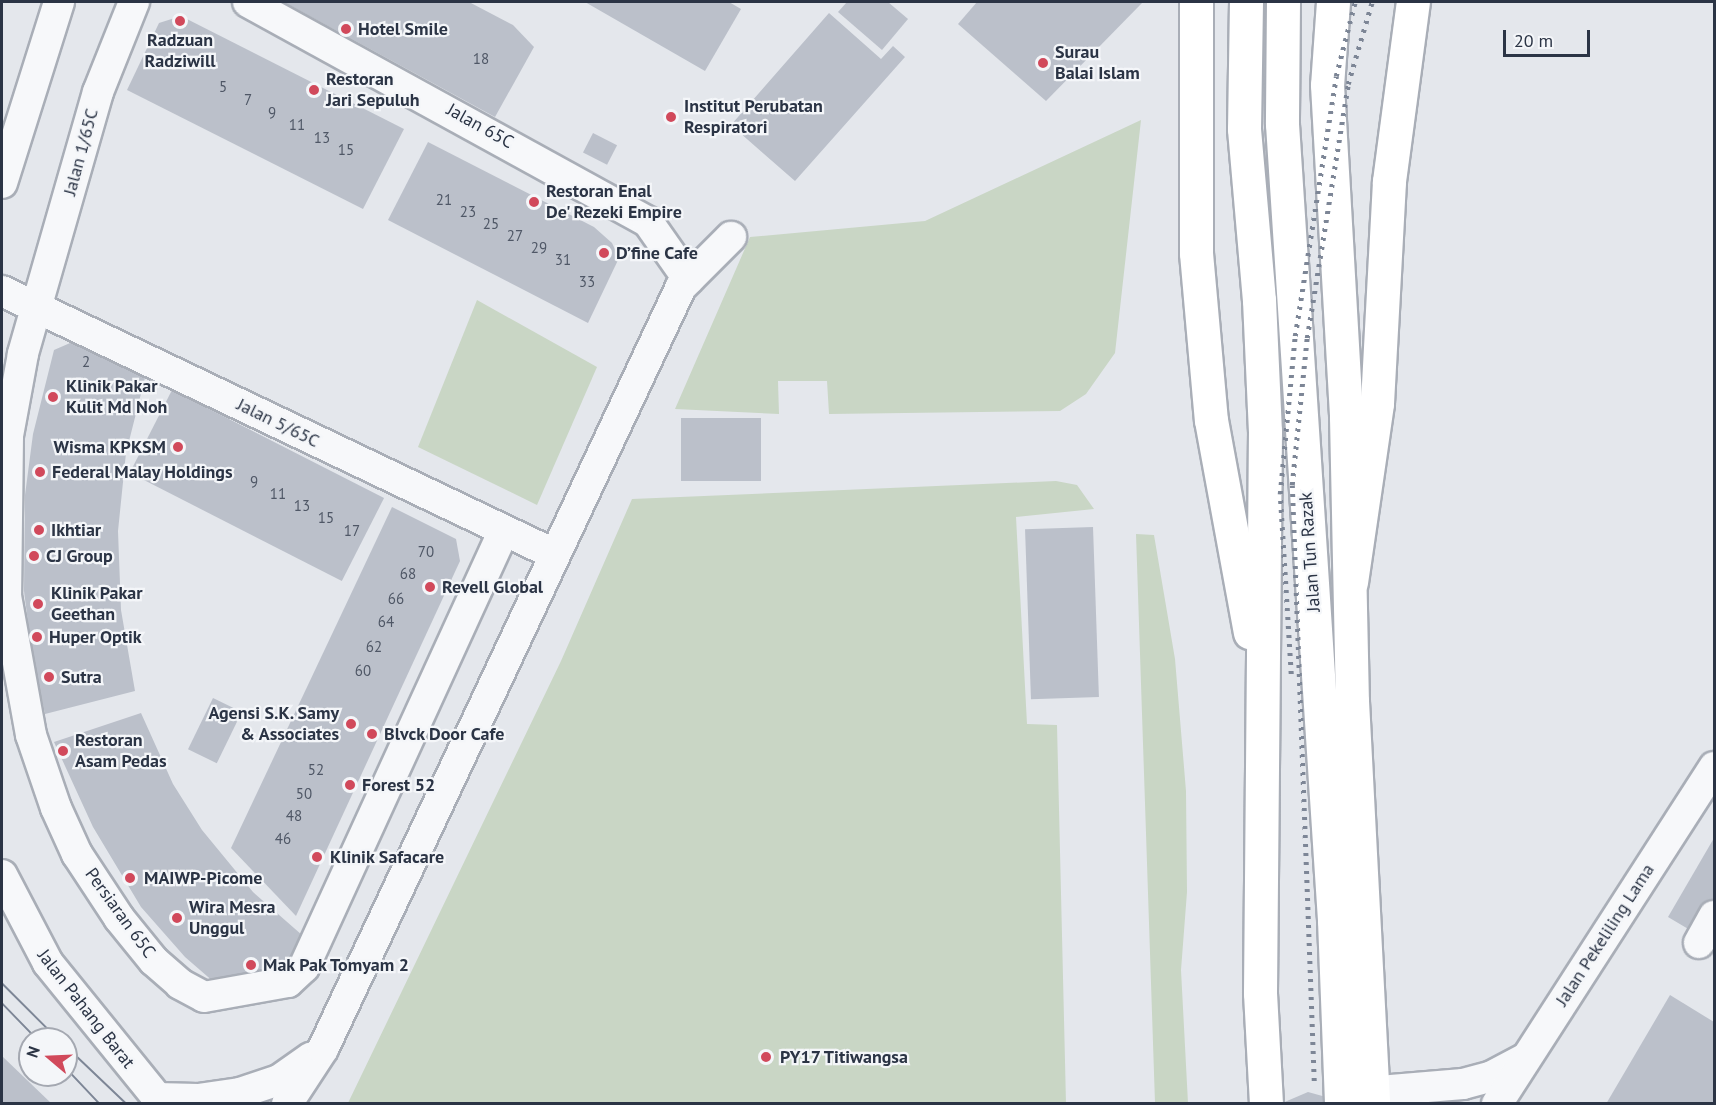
<!DOCTYPE html>
<meta charset="utf-8">
<style>
body{margin:0}
#map{position:relative;width:1716px;height:1105px;overflow:hidden;background:#e4e7ec;font-family:"PT Sans",sans-serif}
div>[style]{position:absolute}
.green>*{inset:0;background:#c9d6c5}
.building>*{inset:0;background:#bbc0ca;transform-origin:0 0}
.roads{filter:drop-shadow(2px 0 #a9aeb7) drop-shadow(-2px 0 #a9aeb7) drop-shadow(0 2px #a9aeb7) drop-shadow(0 -2px #a9aeb7)}
.minor>*{height:30px;margin:-15px;padding:0 15px;transform-origin:15px;border-radius:15px;background:#f7f8fa}
.major>*{height:33px;margin:-16.5px;padding:0 16.5px;transform-origin:16.5px;border-radius:16.5px;background:#fff}
.highway>*{height:33px;margin:-16.5px;padding:0 16.5px;transform-origin:16.5px;border-radius:16.5px;background:#fff}
.tram>*{height:1.5px;margin:-0.75px;padding:0 0.75px;transform-origin:0.75px;border-radius:0.75px;background:#7d8696}
.rail>*{height:4.5px;margin-top:-2.25px;transform-origin:0;background:repeating-linear-gradient(90deg,#7d8696 0 3px,transparent 0 9px)}
.dots>*{width:16px;height:16px;translate:-50% -50%;box-sizing:border-box;border:3px solid #f4f6f9;border-radius:50%}
span{translate:-50% -50%;white-space:nowrap;text-align:center;line-height:1.15;-webkit-text-stroke:4.5px #f4f6f9;paint-order:stroke}
.number-label{font-size:15px;color:#4f5766}
.number-label span{-webkit-text-stroke-width:0}
.poi-label{font-size:18px;color:#2b3445;font-weight:700}
.left{translate:0 -50%;text-align:left}
.right{translate:-100% -50%;text-align:right}
.street-label{font-size:18px;color:#2b3445}
.frame{position:absolute;inset:0;border:3px solid #2b3445;pointer-events:none}
.north{position:absolute;left:18px;top:1027px;width:60px;height:60px;box-sizing:border-box;background:#f4f6f9;border:2px solid #a4a8b1;border-radius:50%;rotate:289deg;font-size:16px;font-weight:700;line-height:24px;text-align:center;color:#2b3445}
.north::after{content:'';display:block;margin:auto;width:21px;height:27px;background:#d1495b;clip-path:polygon(50% 0,100% 100%,50% 72%,0 100%)}
.scale{position:absolute;left:1503px;top:30px;width:87px;height:27px;box-sizing:border-box;border:3px solid #2b3445;border-top:0;padding-left:8px;font-size:18px;line-height:21px;white-space:nowrap;color:#2b3445;-webkit-text-stroke:4px #f4f6f9;paint-order:stroke}
</style>
<div id="map">
<div class="green">
<i style="clip-path:polygon(1141px 120px,1115px 353px,1086px 394px,1060px 411px,829px 414px,827px 381px,778px 381px,779px 414px,675px 409px,750px 237px,925px 221px)"></i>
<i style="clip-path:polygon(477px 300px,597px 367px,537px 505px,418px 447px)"></i>
<i style="clip-path:polygon(1056px 481px,1077px 485px,1094px 509px,1016px 517px,1027px 724px,1057px 725px,1066px 1103px,348px 1103px,561px 661px,632px 499px)"></i>
<i style="clip-path:polygon(1136px 534px,1154px 535px,1175px 659px,1186px 791px,1187px 892px,1181px 970px,1188px 1103px,1155px 1103px)"></i>
</div>
<div class="building">
<i style="clip-path:polygon(284px 2px,469px 2px,513px 25px,534px 47px,495px 117px)"></i>
<i style="clip-path:polygon(585px 2px,729px 2px,741px 9px,705px 71px)"></i>
<i style="clip-path:polygon(847px 2px,888px 2px,908px 19px,882px 50px,838px 12px)"></i>
<i style="clip-path:polygon(977px 2px,1143px 2px,1046px 101px,958px 24px)"></i>
<i style="clip-path:polygon(829px 13px,881px 59px,893px 46px,905px 57px,795px 181px,731px 125px)"></i>
<i style="clip-path:polygon(181px 16px,404px 129px,363px 209px,127px 90px,159px 23px)"></i>
<i style="left:593px;top:133px;width:27px;height:22px;rotate:27deg"></i>
<i style="clip-path:polygon(428px 142px,594px 227px,612px 243px,619px 258px,588px 323px,388px 220px)"></i>
<i style="clip-path:polygon(77px 340px,146px 374px,126px 453px,118px 531px,121px 610px,135px 691px,45px 714px,32px 654px,24px 591px,25px 495px,33px 434px,54px 350px)"></i>
<i style="left:172px;top:390px;width:238px;height:93px;rotate:27deg"></i>
<i style="left:681px;top:418px;width:80px;height:63px"></i>
<i style="clip-path:polygon(392px 507px,456px 539px,460px 561px,296px 916px,231px 848px)"></i>
<i style="left:1093px;top:527px;width:170px;height:68px;rotate:88deg"></i>
<i style="left:213px;top:698px;width:32px;height:57px;rotate:26deg"></i>
<i style="clip-path:polygon(141px 713px,173px 784px,202px 830px,253px 892px,302px 935px,286px 971px,215px 983px,185px 957px,141px 907px,93px 827px,54px 742px)"></i>
<i style="clip-path:polygon(1714px 838px,1714px 900px,1695px 933px,1668px 917px)"></i>
<i style="clip-path:polygon(1670px 995px,1714px 1022px,1714px 1104px,1606px 1104px)"></i>
<i style="clip-path:polygon(2px 1056px,52px 1104px,2px 1104px)"></i>
<i style="clip-path:polygon(1308px 1092px,1326px 1097px,1341px 1104px,1280px 1104px)"></i>
</div>
<div class="roads">
<div class="minor">
<i style="left:134px;top:2px;width:97px;rotate:111.8deg"></i>
<i style="left:98px;top:92px;width:273px;rotate:106deg"></i>
<i style="left:23px;top:354px;width:83px;rotate:100.4deg"></i>
<i style="left:8px;top:436px;width:160px;rotate:90.7deg"></i>
<i style="left:6px;top:596px;width:141px;rotate:79.8deg"></i>
<i style="left:31px;top:735px;width:77px;rotate:71.1deg"></i>
<i style="left:56px;top:808px;width:51px;rotate:65.5deg"></i>
<i style="left:77px;top:854px;width:77px;rotate:56.7deg"></i>
<i style="left:119px;top:918px;width:55px;rotate:50.9deg"></i>
<i style="left:154px;top:961px;width:35px;rotate:41deg"></i>
<i style="left:180px;top:984px;width:27px;rotate:28deg"></i>
<i style="left:204px;top:997px;width:85px;rotate:-10.1deg"></i>
<i style="left:288px;top:982px;width:22px;rotate:-43deg"></i>
<i style="left:304px;top:967px;width:480px;rotate:-65.4deg"></i>
<i style="left:248px;top:2px;width:457px;rotate:28.8deg"></i>
<i style="left:648px;top:222px;width:70px;rotate:54.9deg"></i>
<i style="left:2px;top:183px;width:190px;rotate:-72.5deg"></i>
<i style="left:2px;top:291px;width:611px;rotate:25.48deg"></i>
<i style="left:2px;top:875px;width:99px;rotate:62.4deg"></i>
<i style="left:48px;top:963px;width:181px;rotate:51deg"></i>
<i style="left:1699px;top:943px;width:31px;rotate:-61deg"></i>
<i style="left:1391px;top:1090px;width:72px;rotate:-4.8deg"></i>
<i style="left:1463px;top:1084px;width:30px;rotate:-15deg"></i>
<i style="left:1492px;top:1076px;width:38px;rotate:-28deg"></i>
<i style="left:156px;top:1098px;width:42px;rotate:1.4deg"></i>
<i style="left:198px;top:1099px;width:42px;rotate:-8.1deg"></i>
<i style="left:240px;top:1093px;width:41px;rotate:-18.4deg"></i>
<i style="left:279px;top:1080px;width:39px;rotate:-35deg"></i>
<i style="left:287px;top:1104px;width:66px;rotate:-56.8deg"></i>
<i style="left:323px;top:1049px;width:842px;rotate:-64.84deg"></i>
<i style="left:681px;top:287px;width:71px;rotate:-45deg"></i>
<i style="left:1497px;top:1104px;width:401px;rotate:-57.2deg"></i>
</div>
<div class="major">
<i style="left:1196px;top:2px;width:251px;rotate:90deg"></i>
<i style="left:1196px;top:253px;width:168px;rotate:84.9deg"></i>
<i style="left:1211px;top:420px;width:216px;rotate:79.6deg"></i>
<i style="left:1246px;top:2px;width:127px;rotate:90.9deg"></i>
<i style="left:1244px;top:129px;width:172px;rotate:85deg"></i>
<i style="left:1259px;top:300px;width:131px;rotate:87.4deg"></i>
<i style="left:1265px;top:431px;width:562px;rotate:90.51deg"></i>
<i style="left:1260px;top:993px;width:111px;rotate:86.9deg"></i>
<i style="left:1283px;top:2px;width:122px;rotate:90.5deg"></i>
<i style="left:1282px;top:124px;width:798px;rotate:86.26deg"></i>
<i style="left:1334px;top:920px;width:184px;rotate:87.8deg"></i>
<i style="left:1333px;top:2px;width:83px;rotate:94.1deg"></i>
<i style="left:1327px;top:85px;width:333px;rotate:86.7deg"></i>
<i style="left:1346px;top:417px;width:284px;rotate:88.8deg"></i>
<i style="left:1352px;top:701px;width:404px;rotate:87deg"></i>
</div>
<div class="highway">
<i style="left:1351px;top:582px;width:181px;rotate:-81.7deg"></i>
<i style="left:1377px;top:403px;width:222px;rotate:-86.9deg"></i>
<i style="left:1389px;top:181px;width:181px;rotate:-82.4deg"></i>
</div>
</div>
<div class="tram">
<i style="left:2px;top:983px;width:79px;rotate:45deg"></i>
<i style="left:2px;top:1003px;width:50px;rotate:45.8deg"></i>
<i style="left:66px;top:1046px;width:84px;rotate:43.6deg"></i>
<i style="left:66px;top:1068px;width:50px;rotate:46.6deg"></i>
</div>
<div class="rail">
<i style="left:1291px;top:674px;width:180px;rotate:-93.5deg"></i>
<i style="left:1280px;top:494px;width:159px;rotate:-84.6deg"></i>
<i style="left:1295px;top:336px;width:263px;rotate:-81deg"></i>
<i style="left:1336px;top:76px;width:76px;rotate:-75.6deg"></i>
<i style="left:1314px;top:1081px;width:596px;rotate:-92.11deg"></i>
<i style="left:1292px;top:485px;width:148px;rotate:-84.2deg"></i>
<i style="left:1307px;top:338px;width:257px;rotate:-80.8deg"></i>
<i style="left:1348px;top:84px;width:85px;rotate:-73.7deg"></i>
</div>
<div class="dots">
<i style="left:180px;top:21px;background:#d1495b"></i>
<i style="left:346px;top:29px;background:#d1495b"></i>
<i style="left:1043px;top:63px;background:#d1495b"></i>
<i style="left:314px;top:90px;background:#d1495b"></i>
<i style="left:671px;top:117px;background:#d1495b"></i>
<i style="left:534px;top:202px;background:#d1495b"></i>
<i style="left:604px;top:253px;background:#d1495b"></i>
<i style="left:53px;top:397px;background:#d1495b"></i>
<i style="left:178px;top:447px;background:#d1495b"></i>
<i style="left:40px;top:472px;background:#d1495b"></i>
<i style="left:39px;top:530px;background:#d1495b"></i>
<i style="left:34px;top:556px;background:#d1495b"></i>
<i style="left:430px;top:587px;background:#d1495b"></i>
<i style="left:38px;top:604px;background:#d1495b"></i>
<i style="left:37px;top:637px;background:#d1495b"></i>
<i style="left:49px;top:677px;background:#d1495b"></i>
<i style="left:351px;top:724px;background:#d1495b"></i>
<i style="left:372px;top:734px;background:#d1495b"></i>
<i style="left:63px;top:751px;background:#d1495b"></i>
<i style="left:350px;top:785px;background:#d1495b"></i>
<i style="left:317px;top:857px;background:#d1495b"></i>
<i style="left:130px;top:878px;background:#d1495b"></i>
<i style="left:177px;top:918px;background:#d1495b"></i>
<i style="left:251px;top:965px;background:#d1495b"></i>
<i style="left:766px;top:1057px;background:#d1495b"></i>
</div>
<div class="number-label">
<span style="left:481px;top:59px">18</span>
<span style="left:223px;top:87px">5</span>
<span style="left:248px;top:100px">7</span>
<span style="left:272px;top:113px">9</span>
<span style="left:297px;top:125px">11</span>
<span style="left:322px;top:138px">13</span>
<span style="left:346px;top:150px">15</span>
<span style="left:444px;top:200px">21</span>
<span style="left:468px;top:212px">23</span>
<span style="left:491px;top:224px">25</span>
<span style="left:515px;top:236px">27</span>
<span style="left:539px;top:248px">29</span>
<span style="left:563px;top:260px">31</span>
<span style="left:587px;top:282px">33</span>
<span style="left:86px;top:362px">2</span>
<span style="left:254px;top:482px">9</span>
<span style="left:278px;top:494px">11</span>
<span style="left:302px;top:506px">13</span>
<span style="left:326px;top:518px">15</span>
<span style="left:352px;top:531px">17</span>
<span style="left:426px;top:552px">70</span>
<span style="left:408px;top:574px">68</span>
<span style="left:396px;top:599px">66</span>
<span style="left:386px;top:622px">64</span>
<span style="left:374px;top:647px">62</span>
<span style="left:363px;top:671px">60</span>
<span style="left:316px;top:770px">52</span>
<span style="left:304px;top:794px">50</span>
<span style="left:294px;top:816px">48</span>
<span style="left:283px;top:839px">46</span>
</div>
<div class="poi-label">
<span class="left" style="left:358px;top:29px">Hotel Smile</span>
<span style="left:180px;top:51px">Radzuan<br>Radziwill</span>
<span class="left" style="left:1055px;top:63px">Surau<br>Balai Islam</span>
<span class="left" style="left:326px;top:90px">Restoran<br>Jari Sepuluh</span>
<span class="left" style="left:684px;top:117px">Institut Perubatan<br>Respiratori</span>
<span class="left" style="left:546px;top:202px">Restoran Enal<br>De' Rezeki Empire</span>
<span class="left" style="left:616px;top:253px">D’fine Cafe</span>
<span class="left" style="left:66px;top:397px">Klinik Pakar<br>Kulit Md Noh</span>
<span class="right" style="left:166px;top:447px">Wisma KPKSM</span>
<span class="left" style="left:52px;top:472px">Federal Malay Holdings</span>
<span class="left" style="left:51px;top:530px">Ikhtiar</span>
<span class="left" style="left:46px;top:556px">CJ Group</span>
<span class="left" style="left:442px;top:587px">Revell Global</span>
<span class="left" style="left:51px;top:604px">Klinik Pakar<br>Geethan</span>
<span class="left" style="left:49px;top:637px">Huper Optik</span>
<span class="left" style="left:61px;top:677px">Sutra</span>
<span class="right" style="left:339px;top:724px">Agensi S.K. Samy<br>&amp; Associates</span>
<span class="left" style="left:384px;top:734px">Blvck Door Cafe</span>
<span class="left" style="left:75px;top:751px">Restoran<br>Asam Pedas</span>
<span class="left" style="left:362px;top:785px">Forest 52</span>
<span class="left" style="left:330px;top:857px">Klinik Safacare</span>
<span class="left" style="left:144px;top:878px">MAIWP-Picome</span>
<span class="left" style="left:189px;top:918px">Wira Mesra<br>Unggul</span>
<span class="left" style="left:263px;top:965px">Mak Pak Tomyam 2</span>
<span class="left" style="left:780px;top:1057px">PY17 Titiwangsa</span>
</div>
<div class="street-label">
<span style="left:480px;top:126px;rotate:29deg">Jalan 65C</span>
<span style="left:81px;top:152px;rotate:-75deg">Jalan 1/65C</span>
<span style="left:278px;top:423px;rotate:26deg">Jalan 5/65C</span>
<span style="left:1310px;top:552px;rotate:-94deg">Jalan Tun Razak</span>
<span style="left:120px;top:913px;rotate:54deg">Persiaran 65C</span>
<span style="left:1605px;top:935px;rotate:-57deg">Jalan Pekeliling Lama</span>
<span style="left:86px;top:1009px;rotate:52deg">Jalan Pahang Barat</span>
</div>
<div class="frame"></div>
<div class="north">N</div>
<div class="scale">20 m</div>
</div>
